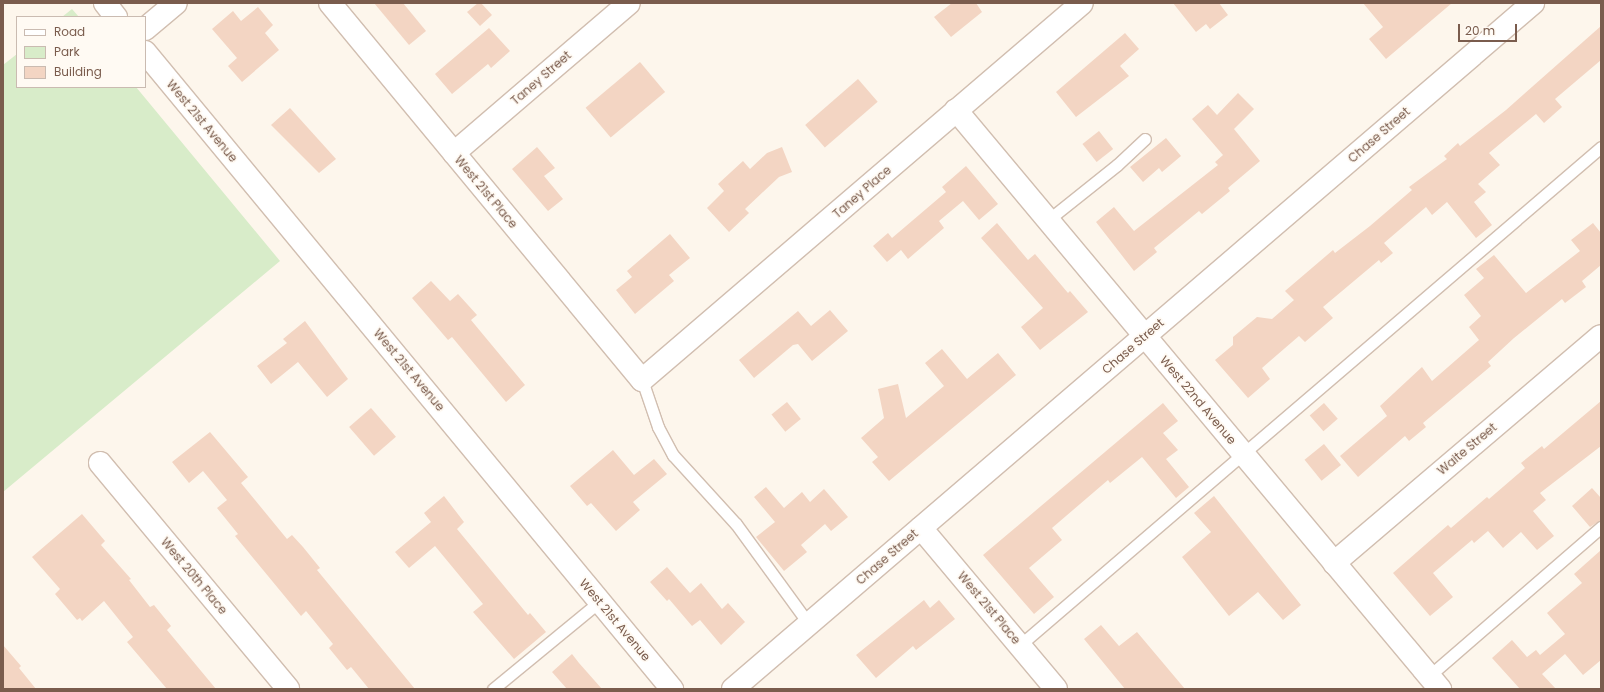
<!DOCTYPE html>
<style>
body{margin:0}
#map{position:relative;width:1604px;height:692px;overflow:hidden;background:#fdf6ec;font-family:Poppins,sans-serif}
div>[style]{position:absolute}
.green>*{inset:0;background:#d8ecc9}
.building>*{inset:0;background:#f3d5c3;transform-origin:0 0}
.roads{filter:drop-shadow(1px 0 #d1beb0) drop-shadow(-1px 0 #d1beb0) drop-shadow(0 1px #d1beb0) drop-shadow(0 -1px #d1beb0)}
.lane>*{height:11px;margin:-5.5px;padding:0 5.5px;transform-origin:5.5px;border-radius:5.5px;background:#fff}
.street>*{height:22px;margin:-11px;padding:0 11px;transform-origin:11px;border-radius:11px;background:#fff}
.secondary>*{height:22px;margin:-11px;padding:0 11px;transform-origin:11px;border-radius:11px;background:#fff}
span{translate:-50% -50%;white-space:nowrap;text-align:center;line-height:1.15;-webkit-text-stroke:3.5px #fffaf3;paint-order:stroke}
.street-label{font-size:12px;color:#7a5c4d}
.frame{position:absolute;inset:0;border:4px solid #7a5c4d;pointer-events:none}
.legend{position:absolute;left:16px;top:16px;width:130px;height:72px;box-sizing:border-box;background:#fffaf3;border:1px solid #cabbb1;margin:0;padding:5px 7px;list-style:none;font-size:12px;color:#7a5c4d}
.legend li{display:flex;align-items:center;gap:8px;height:20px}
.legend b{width:20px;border:1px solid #cabbb1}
.scale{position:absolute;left:1458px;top:24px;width:59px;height:18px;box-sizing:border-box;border:2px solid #7a5c4d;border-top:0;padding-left:5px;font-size:12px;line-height:14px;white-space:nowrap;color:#7a5c4d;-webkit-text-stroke:3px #fffaf3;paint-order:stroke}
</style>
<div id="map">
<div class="green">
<i style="clip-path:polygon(72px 9px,79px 17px,62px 17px)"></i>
<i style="clip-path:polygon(17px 54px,17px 87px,136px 87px,280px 261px,3px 492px,3px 65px)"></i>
</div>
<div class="building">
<i style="clip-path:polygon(374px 3px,403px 3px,426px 31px,409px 45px)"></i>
<i style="clip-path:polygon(478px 3px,481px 3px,492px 15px,480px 26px,467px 12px)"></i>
<i style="clip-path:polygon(952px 3px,976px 3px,982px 12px,951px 37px,934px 17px)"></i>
<i style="clip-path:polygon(1173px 3px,1219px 3px,1228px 15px,1210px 29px,1206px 24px,1196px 32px)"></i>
<i style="clip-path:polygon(1363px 3px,1452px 3px,1386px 59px,1369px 39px,1383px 27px)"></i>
<i style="clip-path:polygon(258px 7px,273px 25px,265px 33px,279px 50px,242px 82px,228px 66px,237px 58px,212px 29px,233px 11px,241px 21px)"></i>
<i style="clip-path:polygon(1601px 26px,1601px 60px,1555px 99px,1562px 107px,1544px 123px,1536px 114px,1489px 153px,1500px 165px,1478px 184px,1486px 192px,1474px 202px,1492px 225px,1476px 238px,1447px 202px,1432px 215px,1426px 207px,1384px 243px,1393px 253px,1381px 263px,1379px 260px,1323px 307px,1333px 318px,1305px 342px,1299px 336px,1262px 368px,1270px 379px,1248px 398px,1215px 360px,1233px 345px,1233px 337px,1257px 317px,1272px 319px,1294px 300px,1285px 291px,1333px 250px,1335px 253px,1370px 226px,1412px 190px,1409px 187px,1447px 159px,1444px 156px,1458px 143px,1460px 146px,1506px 110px)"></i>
<i style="clip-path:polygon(489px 28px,510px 51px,491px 68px,488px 64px,452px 94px,435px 74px)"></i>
<i style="clip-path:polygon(1125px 33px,1139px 49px,1120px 66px,1129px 76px,1076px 117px,1056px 92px)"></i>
<i style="left:640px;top:62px;width:39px;height:71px;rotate:50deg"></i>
<i style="left:858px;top:79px;width:30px;height:70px;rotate:49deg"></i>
<i style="clip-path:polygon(1238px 93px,1254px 109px,1234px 129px,1260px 161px,1228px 188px,1230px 191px,1202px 214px,1199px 211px,1154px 248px,1157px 252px,1134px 271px,1096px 222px,1114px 207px,1134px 231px,1218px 165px,1215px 162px,1223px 155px,1192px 119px,1208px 105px,1217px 115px)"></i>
<i style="clip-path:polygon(290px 108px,336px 159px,319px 173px,271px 125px)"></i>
<i style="left:1099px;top:131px;width:23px;height:21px;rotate:52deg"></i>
<i style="clip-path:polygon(1166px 138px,1181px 156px,1162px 172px,1159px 168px,1143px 182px,1130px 167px)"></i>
<i style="clip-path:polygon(537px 147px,555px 168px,544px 176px,563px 199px,548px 211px,512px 169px)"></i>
<i style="clip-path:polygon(782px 147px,792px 172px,779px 177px,745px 209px,749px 213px,729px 232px,707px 208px,724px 191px,718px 184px,743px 161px,750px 169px,767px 153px)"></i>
<i style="clip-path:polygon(966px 166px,998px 204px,979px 220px,963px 201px,939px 221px,944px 228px,908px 259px,901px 250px,887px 262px,873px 246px,888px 233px,892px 238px,946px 192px,942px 187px)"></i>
<i style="clip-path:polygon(997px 223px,1028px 260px,1035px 254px,1068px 293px,1070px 291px,1088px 312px,1040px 350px,1021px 327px,1043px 308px,981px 238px)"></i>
<i style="clip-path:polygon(1593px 223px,1601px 233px,1601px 265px,1582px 281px,1586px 287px,1565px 303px,1562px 299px,1514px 338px,1488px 362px,1491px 366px,1423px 423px,1426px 427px,1409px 441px,1405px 436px,1358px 477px,1340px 456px,1387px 416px,1380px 406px,1422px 367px,1432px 381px,1479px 340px,1469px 327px,1481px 316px,1464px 295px,1484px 278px,1476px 269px,1494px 255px,1526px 293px,1580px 251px,1571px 240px)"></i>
<i style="clip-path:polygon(670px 234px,690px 258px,669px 275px,674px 281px,635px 314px,616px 290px,632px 277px,627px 271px)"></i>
<i style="clip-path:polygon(431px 281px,450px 301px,458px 294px,477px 315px,471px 320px,525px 385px,506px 402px,452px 337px,448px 340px,412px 298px)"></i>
<i style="clip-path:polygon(830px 310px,848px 331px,812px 361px,798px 344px,793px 345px,754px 378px,739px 360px,798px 311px,811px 326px)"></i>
<i style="clip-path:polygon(305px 321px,348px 379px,327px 397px,298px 362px,271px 384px,257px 366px,287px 343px,283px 339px)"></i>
<i style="clip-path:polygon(942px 349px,967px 379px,998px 353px,1016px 375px,889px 481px,872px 462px,878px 457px,861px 438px,884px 418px,878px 389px,898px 384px,906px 418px,944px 386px,925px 363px)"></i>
<i style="clip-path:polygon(1601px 401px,1601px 446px,1540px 493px,1546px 500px,1533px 511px,1554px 536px,1537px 550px,1521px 532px,1503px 548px,1488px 531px,1474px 543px,1472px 540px,1433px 573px,1453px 597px,1430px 616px,1393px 573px,1448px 525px,1451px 528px,1487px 497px,1489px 499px,1525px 468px,1521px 463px,1542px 446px,1544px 449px)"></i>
<i style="left:787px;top:402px;width:22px;height:20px;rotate:51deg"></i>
<i style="clip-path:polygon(1163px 403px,1178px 421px,1163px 433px,1178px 450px,1166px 459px,1189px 487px,1176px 498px,1142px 457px,1110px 483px,1108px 480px,1052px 528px,1062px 540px,1029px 568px,1054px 597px,1034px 614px,983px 555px)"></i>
<i style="left:1324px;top:403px;width:21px;height:19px;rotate:49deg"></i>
<i style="left:371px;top:408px;width:38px;height:29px;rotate:49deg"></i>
<i style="clip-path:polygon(210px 432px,248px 477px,241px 483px,287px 539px,292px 535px,303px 547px,320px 568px,317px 570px,415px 689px,369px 689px,351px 667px,347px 670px,329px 648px,333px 644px,306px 611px,301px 616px,235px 536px,238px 534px,217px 508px,227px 500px,203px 471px,189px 483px,172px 462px)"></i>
<i style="left:1324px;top:444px;width:27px;height:25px;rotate:51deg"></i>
<i style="clip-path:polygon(613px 450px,634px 475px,654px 459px,667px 474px,633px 502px,640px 510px,616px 531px,591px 503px,587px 506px,570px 486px)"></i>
<i style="clip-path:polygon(766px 487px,784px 508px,802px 492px,810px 502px,824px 489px,848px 517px,831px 531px,825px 524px,801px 545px,807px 552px,784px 571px,756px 537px,775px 522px,754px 497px)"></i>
<i style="clip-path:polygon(1592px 488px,1601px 498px,1601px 520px,1590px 527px,1572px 506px)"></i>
<i style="clip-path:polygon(444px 496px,464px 522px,457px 529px,528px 615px,530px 613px,546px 632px,514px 659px,473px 612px,483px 604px,435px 546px,409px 568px,395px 552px,431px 522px,424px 513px)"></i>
<i style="clip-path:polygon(1214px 496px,1301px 605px,1283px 620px,1258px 592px,1229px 616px,1182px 557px,1211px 532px,1194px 513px)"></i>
<i style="clip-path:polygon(82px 514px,105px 541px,101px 545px,131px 579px,129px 580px,150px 607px,154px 605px,171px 626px,167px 630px,216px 689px,167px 689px,127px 642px,133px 637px,104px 601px,82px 621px,80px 618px,77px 620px,55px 594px,60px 589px,32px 557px)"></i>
<i style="clip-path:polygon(1601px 550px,1601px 660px,1583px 675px,1565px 654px,1542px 674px,1556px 689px,1520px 689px,1492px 658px,1512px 640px,1527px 657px,1536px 650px,1540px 655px,1565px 634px,1547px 613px,1582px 583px,1574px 574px)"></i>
<i style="clip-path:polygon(667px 567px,690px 593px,701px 583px,722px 609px,728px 603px,745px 622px,721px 645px,700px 620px,692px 626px,669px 599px,667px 601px,650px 582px)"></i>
<i style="clip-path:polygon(924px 600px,930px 608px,939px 600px,955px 619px,916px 650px,913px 646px,876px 678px,856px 655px)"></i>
<i style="clip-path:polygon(1101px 625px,1119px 646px,1137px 632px,1185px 689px,1125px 689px,1084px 639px)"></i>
<i style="clip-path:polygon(3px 645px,21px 666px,19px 668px,36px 689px,3px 689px)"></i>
<i style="clip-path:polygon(572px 654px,579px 663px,602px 689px,567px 689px,552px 672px)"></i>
</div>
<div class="roads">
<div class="lane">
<i style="left:1048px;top:220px;width:88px;rotate:-38.6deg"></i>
<i style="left:1117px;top:165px;width:38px;rotate:-43deg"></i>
<i style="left:642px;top:380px;width:50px;rotate:71.2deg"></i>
<i style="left:658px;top:427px;width:32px;rotate:62deg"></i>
<i style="left:673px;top:455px;width:93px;rotate:47.6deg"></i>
<i style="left:736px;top:524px;width:124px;rotate:53.9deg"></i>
<i style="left:1020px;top:645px;width:765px;rotate:-40.6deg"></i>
<i style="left:1429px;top:676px;width:228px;rotate:-40.9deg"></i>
<i style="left:493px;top:689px;width:139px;rotate:-39.4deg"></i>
</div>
<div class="street">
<i style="left:330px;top:3px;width:489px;rotate:50.4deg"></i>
<i style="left:642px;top:380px;width:579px;rotate:-40.59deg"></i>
<i style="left:145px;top:29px;width:40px;rotate:-40deg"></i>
<i style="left:956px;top:110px;width:755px;rotate:50.11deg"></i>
<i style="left:454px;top:153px;width:230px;rotate:-40.6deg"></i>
<i style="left:100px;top:463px;width:294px;rotate:50.2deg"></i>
<i style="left:921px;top:528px;width:210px;rotate:50deg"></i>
<i style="left:1334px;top:563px;width:350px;rotate:-40.4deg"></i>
</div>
<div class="secondary">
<i style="left:105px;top:3px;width:18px;rotate:52deg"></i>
<i style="left:145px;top:52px;width:827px;rotate:50.4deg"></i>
<i style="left:733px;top:689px;width:1054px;rotate:-40.61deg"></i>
</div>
</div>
<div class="street-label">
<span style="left:541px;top:78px;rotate:-41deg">Taney Street</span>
<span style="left:202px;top:121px;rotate:50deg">West 21st Avenue</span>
<span style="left:1379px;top:135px;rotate:-41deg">Chase Street</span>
<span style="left:486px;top:192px;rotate:50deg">West 21st Place</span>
<span style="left:862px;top:192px;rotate:-41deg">Taney Place</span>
<span style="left:1133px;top:346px;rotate:-41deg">Chase Street</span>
<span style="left:409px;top:370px;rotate:50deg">West 21st Avenue</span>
<span style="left:1198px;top:400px;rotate:50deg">West 22nd Avenue</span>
<span style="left:1467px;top:449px;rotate:-40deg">Waite Street</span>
<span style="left:887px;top:557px;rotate:-41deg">Chase Street</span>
<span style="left:194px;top:576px;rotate:50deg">West 20th Place</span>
<span style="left:989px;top:608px;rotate:50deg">West 21st Place</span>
<span style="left:615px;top:620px;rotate:50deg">West 21st Avenue</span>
</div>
<div class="frame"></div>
<ul class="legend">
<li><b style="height:5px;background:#fff"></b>Road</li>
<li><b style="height:11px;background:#d8ecc9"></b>Park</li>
<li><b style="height:11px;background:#f3d5c3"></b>Building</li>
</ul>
<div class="scale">20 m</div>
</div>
